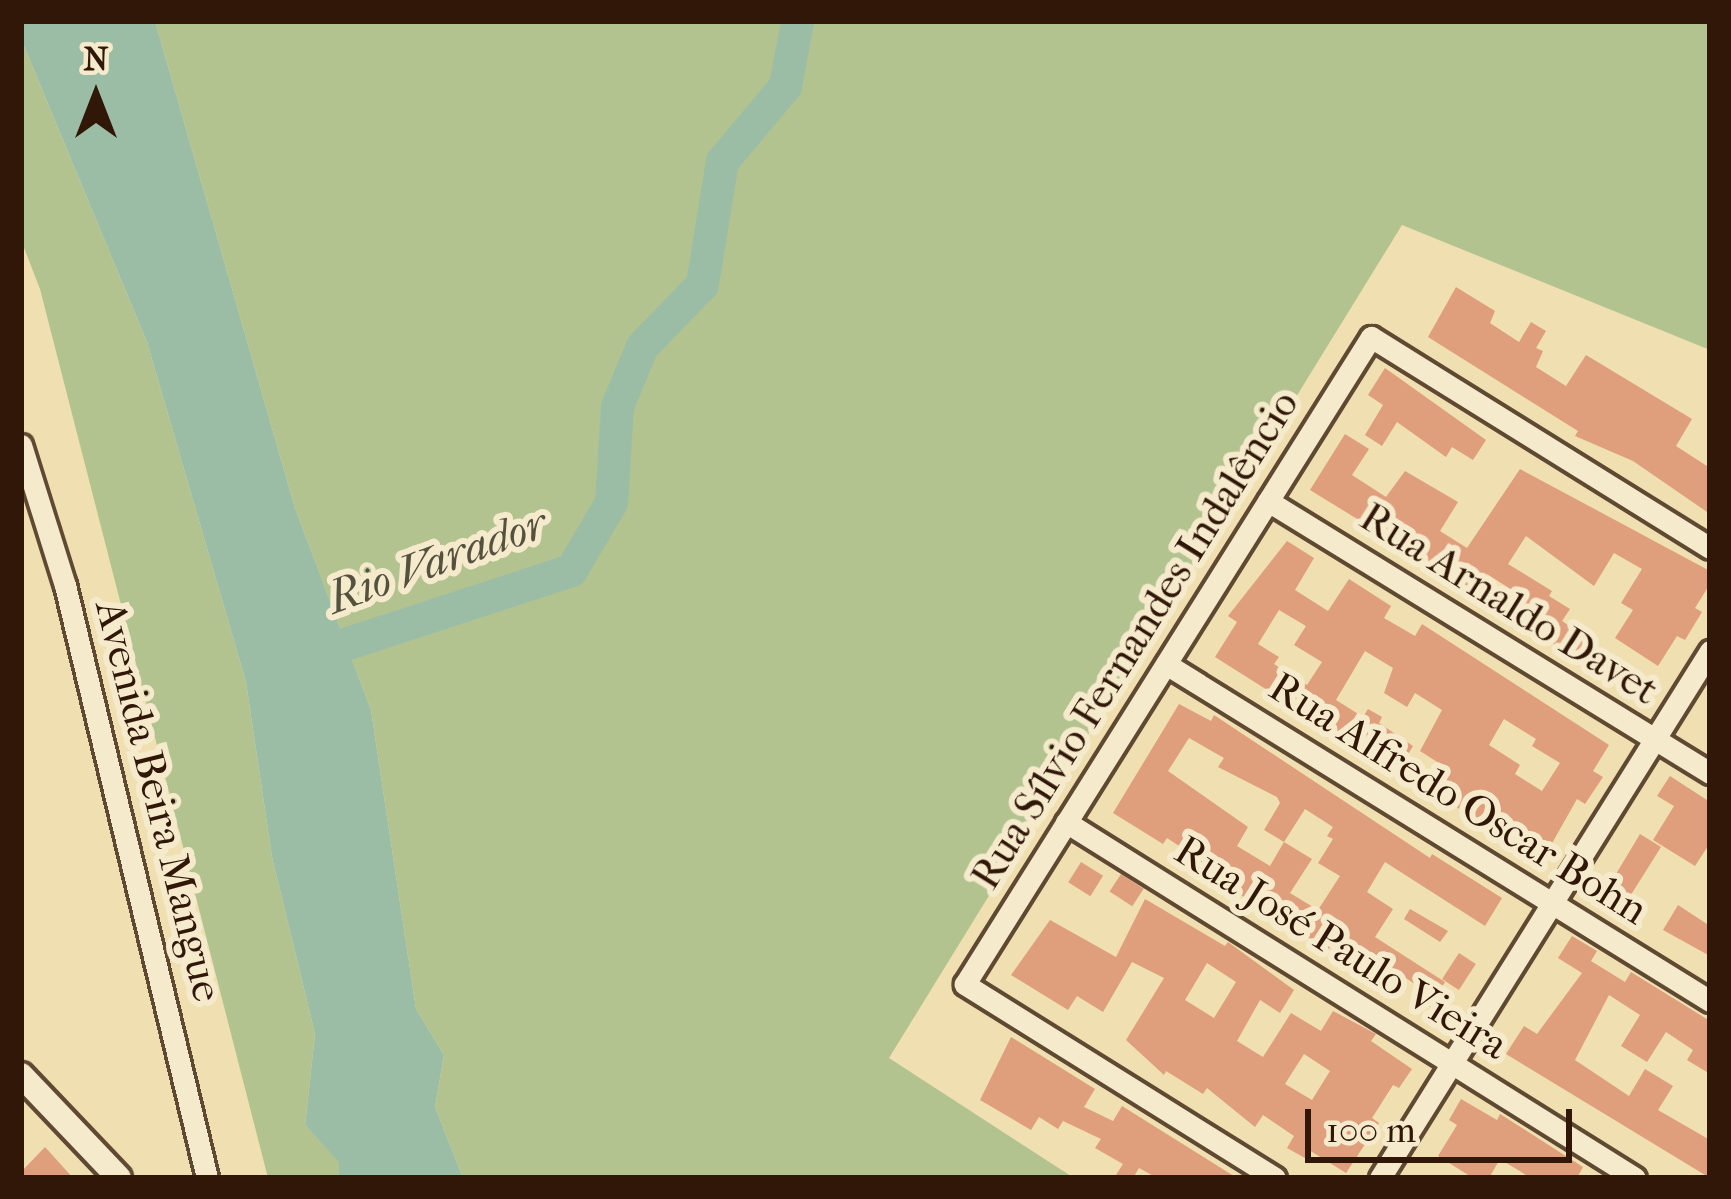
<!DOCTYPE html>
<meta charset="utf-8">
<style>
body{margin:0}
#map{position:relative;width:1731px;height:1199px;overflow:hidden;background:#f0dfb0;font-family:"IM FELL French Canon",serif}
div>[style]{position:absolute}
.green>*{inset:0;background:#b3c390}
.water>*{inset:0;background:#9bbda6}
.river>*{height:33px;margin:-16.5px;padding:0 16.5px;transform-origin:16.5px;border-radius:16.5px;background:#9bbda6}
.building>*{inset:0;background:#df9e7c;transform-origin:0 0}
.roads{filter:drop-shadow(3px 0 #604932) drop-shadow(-3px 0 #604932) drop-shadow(0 3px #604932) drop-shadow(0 -3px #604932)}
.minor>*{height:21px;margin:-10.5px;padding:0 10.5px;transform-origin:10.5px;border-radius:10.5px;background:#f5eacc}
.tertiary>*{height:24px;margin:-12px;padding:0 12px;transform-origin:12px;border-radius:12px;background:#f5eacc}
span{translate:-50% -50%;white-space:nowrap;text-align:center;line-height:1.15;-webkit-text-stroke:12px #f5eacc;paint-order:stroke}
.street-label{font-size:42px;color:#301708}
.water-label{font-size:45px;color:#55513f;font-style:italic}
.frame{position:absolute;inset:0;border:24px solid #301708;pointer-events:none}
.north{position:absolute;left:36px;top:36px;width:120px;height:120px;-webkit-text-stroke:9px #f5eacc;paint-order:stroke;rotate:0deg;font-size:33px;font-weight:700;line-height:48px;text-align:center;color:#301708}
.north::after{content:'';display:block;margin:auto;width:42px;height:54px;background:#301708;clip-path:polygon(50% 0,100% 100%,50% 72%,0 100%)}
.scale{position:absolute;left:1305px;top:1109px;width:267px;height:54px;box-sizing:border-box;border:6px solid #301708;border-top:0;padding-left:15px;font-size:36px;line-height:42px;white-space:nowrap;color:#301708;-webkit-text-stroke:9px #f5eacc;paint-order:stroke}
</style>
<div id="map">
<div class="green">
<i style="clip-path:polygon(155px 21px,1710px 21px,1710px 350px,1402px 225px,889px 1058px,1074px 1178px,463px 1178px,435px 1107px,444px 1055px,416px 1009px,371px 710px,295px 508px)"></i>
<i style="clip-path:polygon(21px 39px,147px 342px,246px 682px,272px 857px,315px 1034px,305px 1125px,340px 1162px,339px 1178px,268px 1178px,40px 289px,21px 240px)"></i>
</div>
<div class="water">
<i style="clip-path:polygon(21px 21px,155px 21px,295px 508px,371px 710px,416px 1009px,444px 1055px,435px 1107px,463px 1178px,339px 1178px,339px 1162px,305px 1125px,315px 1034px,272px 857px,246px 682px,147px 342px,21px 39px)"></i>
</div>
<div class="river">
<i style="left:305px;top:657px;width:280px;rotate:-18.1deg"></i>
<i style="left:571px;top:570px;width:79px;rotate:-59.5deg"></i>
<i style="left:611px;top:502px;width:96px;rotate:-86.4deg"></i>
<i style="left:617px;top:406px;width:65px;rotate:-67.4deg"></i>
<i style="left:642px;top:346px;width:86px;rotate:-45.9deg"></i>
<i style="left:702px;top:284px;width:125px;rotate:-80.8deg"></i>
<i style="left:722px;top:161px;width:98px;rotate:-50deg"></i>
<i style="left:785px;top:86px;width:66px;rotate:-79.5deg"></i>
</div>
<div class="building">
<i style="clip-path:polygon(1456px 287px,1495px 311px,1490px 323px,1519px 342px,1531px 322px,1546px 331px,1536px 348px,1543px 351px,1536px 367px,1566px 386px,1586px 355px,1692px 419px,1676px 446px,1710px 468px,1710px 514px,1633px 461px,1575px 436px,1578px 431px,1428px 337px)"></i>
<i style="clip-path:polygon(1385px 368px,1486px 440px,1473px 460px,1452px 447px,1446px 457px,1397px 422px,1382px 446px,1365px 435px,1383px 405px,1368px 395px)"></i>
<i style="clip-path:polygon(1345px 434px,1369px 449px,1352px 475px,1386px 497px,1405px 471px,1458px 502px,1440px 531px,1467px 548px,1520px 469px,1710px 571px,1710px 584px,1695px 608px,1702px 612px,1685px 640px,1677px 636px,1658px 666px,1615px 638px,1633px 610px,1621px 603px,1642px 569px,1614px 553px,1594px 586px,1526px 536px,1508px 564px,1552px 591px,1549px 596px,1570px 609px,1562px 621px,1590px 639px,1575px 658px,1503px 611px,1515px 592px,1487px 574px,1476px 592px,1310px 490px)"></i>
<i style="clip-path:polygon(evenodd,1287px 541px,1314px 558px,1295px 590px,1328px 611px,1349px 579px,1391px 606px,1384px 618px,1415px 636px,1422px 624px,1609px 745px,1593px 771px,1603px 777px,1585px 804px,1577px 799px,1542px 861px,1431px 791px,1445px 767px,1420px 751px,1442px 710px,1415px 693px,1407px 707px,1384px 693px,1393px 668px,1365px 651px,1336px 700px,1363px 717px,1368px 709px,1382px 717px,1379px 723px,1413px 746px,1401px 766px,1378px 752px,1375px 758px,1215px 657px,1237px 622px,1228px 616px,1287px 541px,1279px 610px,1306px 626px,1294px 645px,1322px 662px,1307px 685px,1274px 664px,1279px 657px,1258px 644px,1279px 610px,1287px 541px,1504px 719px,1536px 739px,1532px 746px,1560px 763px,1542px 791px,1515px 774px,1520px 765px,1489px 745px,1504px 719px)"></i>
<i style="clip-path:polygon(evenodd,1179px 704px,1211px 721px,1214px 715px,1430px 858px,1432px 854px,1502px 898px,1485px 926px,1385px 862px,1367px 892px,1393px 909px,1375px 937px,1445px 982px,1429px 1007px,1413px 998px,1420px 987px,1391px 969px,1381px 984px,1364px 973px,1371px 962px,1335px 939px,1328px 950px,1195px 866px,1199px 859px,1167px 838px,1163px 844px,1113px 813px,1179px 704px,1189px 738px,1224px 758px,1218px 767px,1277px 797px,1280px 803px,1264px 830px,1284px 842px,1305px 809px,1333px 827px,1327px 836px,1333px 839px,1318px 863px,1340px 876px,1318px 910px,1290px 893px,1312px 859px,1284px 842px,1270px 866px,1237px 846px,1248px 827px,1168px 771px,1189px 738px)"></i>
<i style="clip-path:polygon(1670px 776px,1710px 802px,1710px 843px,1695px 866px,1653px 840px,1674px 806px,1657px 796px)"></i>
<i style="clip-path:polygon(1640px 834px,1661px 847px,1622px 909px,1597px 894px,1608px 876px,1613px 879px)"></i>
<i style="left:1081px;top:862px;width:26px;height:24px;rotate:32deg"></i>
<i style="left:1121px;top:874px;width:27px;height:21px;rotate:33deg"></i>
<i style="clip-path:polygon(evenodd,1145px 899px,1225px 946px,1228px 942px,1294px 990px,1280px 1013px,1260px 1000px,1237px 1041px,1263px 1057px,1291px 1013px,1321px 1031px,1333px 1011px,1376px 1034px,1371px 1041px,1412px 1069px,1399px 1088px,1393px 1085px,1372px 1118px,1379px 1123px,1346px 1173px,1309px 1150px,1305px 1158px,1287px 1148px,1294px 1136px,1263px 1115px,1255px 1127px,1207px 1088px,1203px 1094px,1166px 1071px,1164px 1075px,1126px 1040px,1164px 978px,1132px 962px,1103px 1012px,1077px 996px,1068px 1010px,1011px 975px,1050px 920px,1116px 957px,1145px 899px,1207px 963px,1236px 982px,1214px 1018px,1185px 1000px,1207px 963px,1145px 899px,1304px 1054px,1330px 1071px,1312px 1100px,1285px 1084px,1304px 1054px)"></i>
<i style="clip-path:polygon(1678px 905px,1710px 926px,1710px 956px,1663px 930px)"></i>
<i style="clip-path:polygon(1410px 909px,1448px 931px,1440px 942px,1404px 919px)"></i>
<i style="clip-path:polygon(1572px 936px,1597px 951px,1591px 961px,1625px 982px,1631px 972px,1710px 1021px,1710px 1074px,1687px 1060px,1693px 1050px,1666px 1032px,1647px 1062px,1621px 1046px,1640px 1015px,1609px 995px,1575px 1060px,1629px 1096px,1645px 1069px,1673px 1086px,1658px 1110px,1710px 1140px,1710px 1178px,1506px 1054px,1524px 1026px,1537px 1034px,1582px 973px,1558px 958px)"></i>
<i style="left:1459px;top:953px;width:20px;height:31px;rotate:33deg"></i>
<i style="clip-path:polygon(1011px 1037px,1095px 1089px,1084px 1107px,1113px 1121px,1122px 1106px,1237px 1178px,1157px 1178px,1139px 1168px,1133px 1178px,1114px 1178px,1123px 1164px,1095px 1148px,1101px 1139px,1063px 1121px,1058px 1129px,1039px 1117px,1031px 1130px,980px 1100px)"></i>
<i style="clip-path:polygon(1461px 1099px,1497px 1120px,1500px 1114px,1583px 1167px,1577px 1178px,1531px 1178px,1500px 1159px,1489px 1178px,1473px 1178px,1438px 1156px,1457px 1125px,1449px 1120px)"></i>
<i style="clip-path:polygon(45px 1147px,73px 1178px,27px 1178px,21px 1172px)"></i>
</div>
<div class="roads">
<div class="minor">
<i style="left:21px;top:445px;width:147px;rotate:72.6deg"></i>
<i style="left:65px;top:585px;width:610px;rotate:76.53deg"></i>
<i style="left:1268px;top:501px;width:519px;rotate:31.61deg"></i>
<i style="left:1166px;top:664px;width:640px;rotate:31.78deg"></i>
<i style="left:1066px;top:822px;width:671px;rotate:32.03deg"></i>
<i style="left:1275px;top:1178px;width:366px;rotate:-148deg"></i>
<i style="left:965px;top:984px;width:764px;rotate:-57.89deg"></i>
<i style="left:1371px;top:337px;width:399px;rotate:31.9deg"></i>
<i style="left:1380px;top:1178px;width:622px;rotate:-57.95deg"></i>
</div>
<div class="tertiary">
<i style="left:21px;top:1075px;width:142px;rotate:46.4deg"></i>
</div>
</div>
<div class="street-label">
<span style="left:1509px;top:604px;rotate:32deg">Rua Arnaldo Davet</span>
<span style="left:1135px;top:640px;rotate:-58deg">Rua Sílvio Fernandes Indalêncio</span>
<span style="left:1458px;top:799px;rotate:32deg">Rua Alfredo Oscar Bohn</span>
<span style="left:158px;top:801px;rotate:76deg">Avenida Beira Mangue</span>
<span style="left:1341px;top:948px;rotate:32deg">Rua José Paulo Vieira</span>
</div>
<div class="water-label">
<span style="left:437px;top:561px;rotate:-20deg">Rio Varador</span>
</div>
<div class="frame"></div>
<div class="north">N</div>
<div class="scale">100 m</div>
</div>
